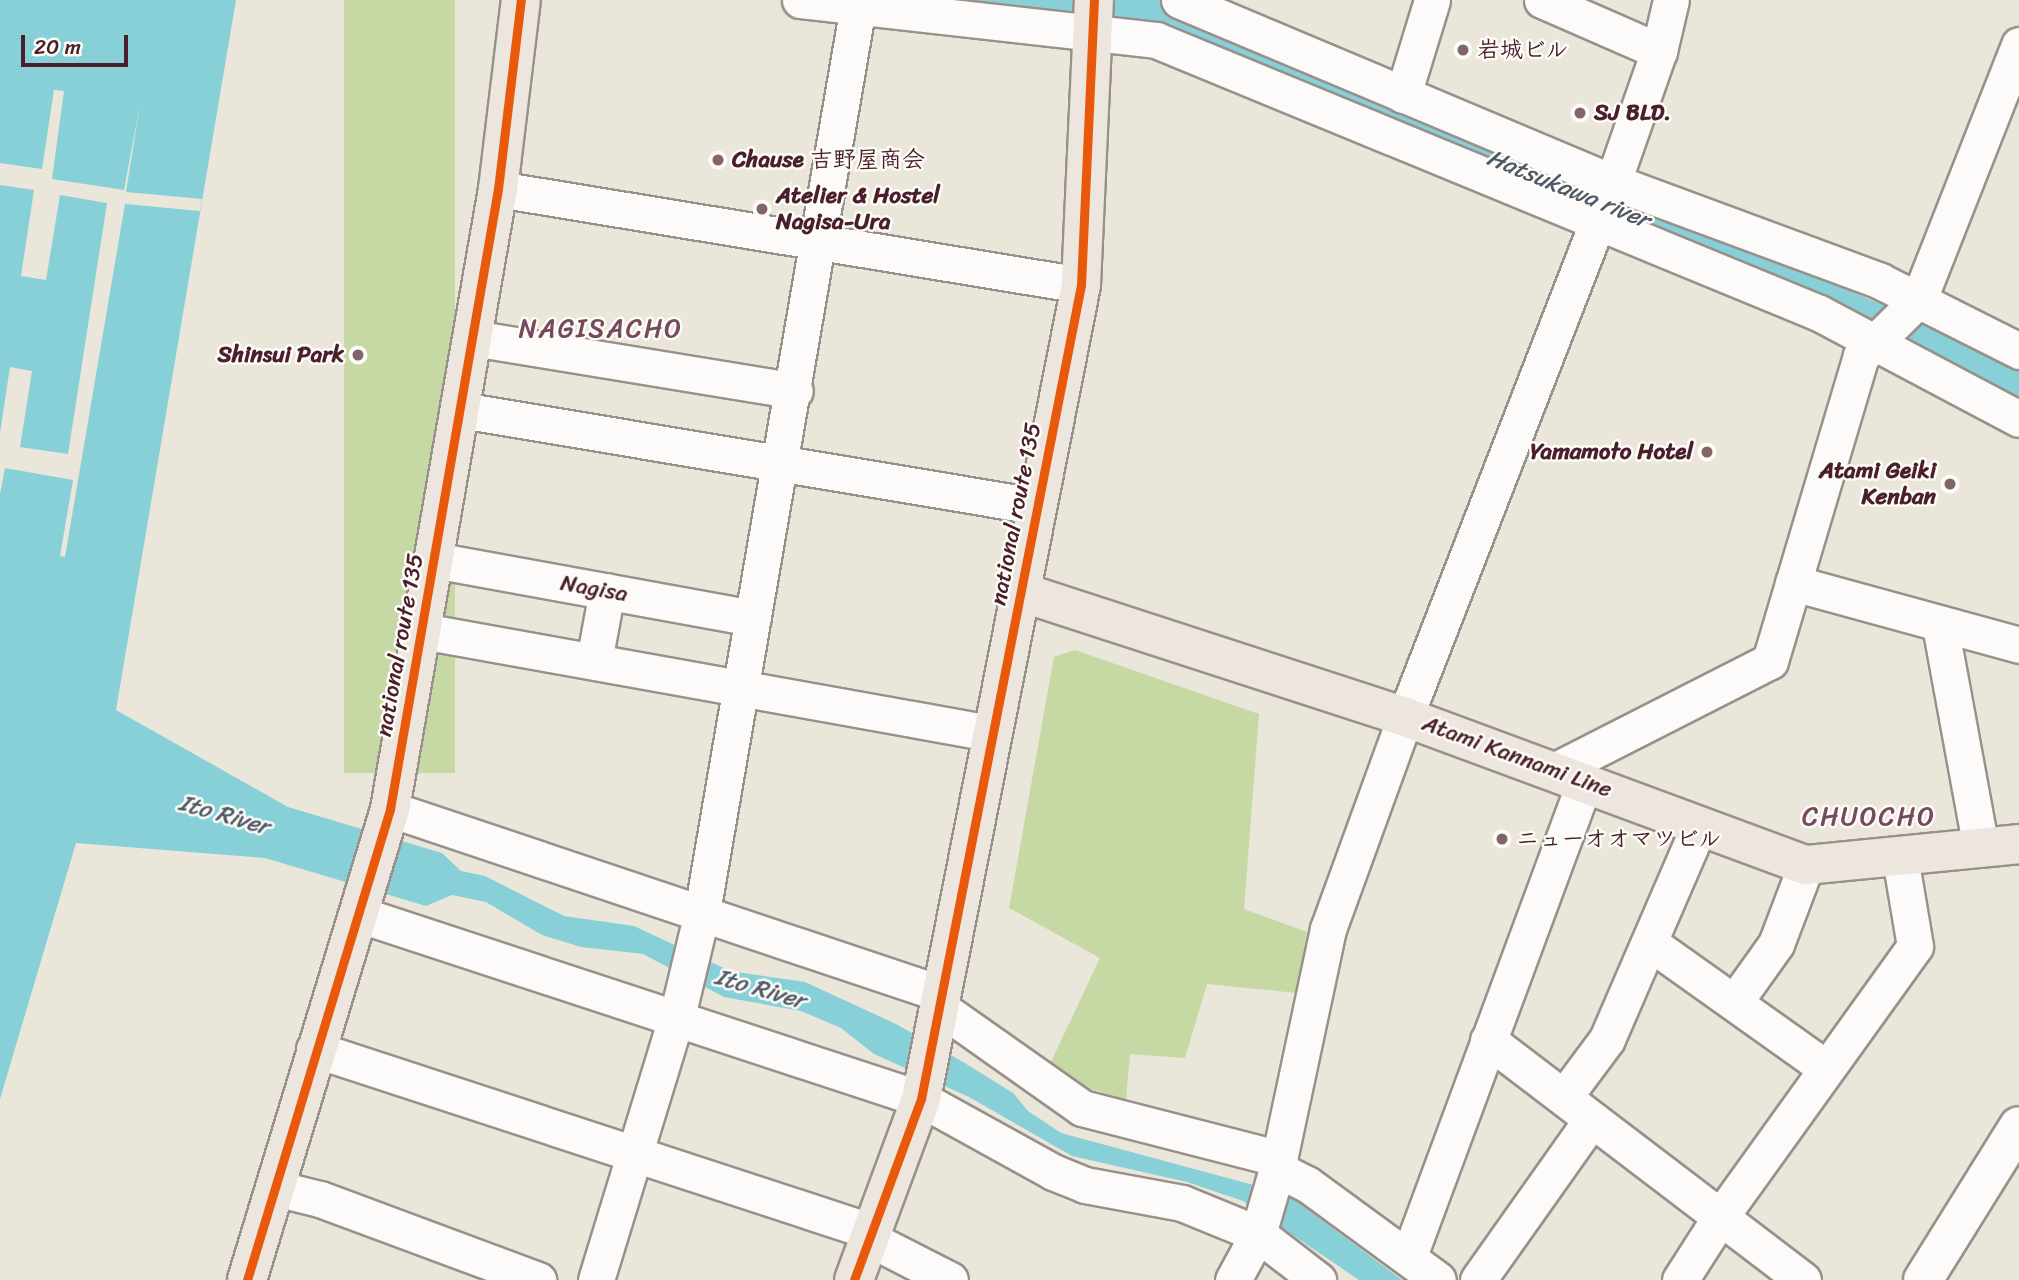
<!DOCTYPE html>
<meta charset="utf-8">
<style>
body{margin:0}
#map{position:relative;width:2019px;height:1280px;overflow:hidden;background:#eae6d9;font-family:Sriracha,"Klee One",sans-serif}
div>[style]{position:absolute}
.green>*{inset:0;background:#c6d8a3;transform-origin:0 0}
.water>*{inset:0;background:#87d0d8}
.pier>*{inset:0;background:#eae6d9}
.roads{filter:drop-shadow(2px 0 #99908b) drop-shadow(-2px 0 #99908b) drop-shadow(0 2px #99908b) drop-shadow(0 -2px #99908b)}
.minor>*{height:35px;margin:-17.5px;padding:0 17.5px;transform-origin:17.5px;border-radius:17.5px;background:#fcfbf9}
.tertiary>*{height:38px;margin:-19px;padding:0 19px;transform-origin:19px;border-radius:19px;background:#fcfbf9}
.primary>*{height:38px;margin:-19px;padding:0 19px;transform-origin:19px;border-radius:19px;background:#ede6de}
.trunk>*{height:38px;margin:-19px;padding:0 19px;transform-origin:19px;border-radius:19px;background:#ede6de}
.cycleway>*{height:9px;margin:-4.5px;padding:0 4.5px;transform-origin:4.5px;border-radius:4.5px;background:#e8590c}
.dots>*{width:19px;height:19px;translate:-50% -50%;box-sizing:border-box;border:4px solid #fdfcf7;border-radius:50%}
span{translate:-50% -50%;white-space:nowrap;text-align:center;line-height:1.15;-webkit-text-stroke:5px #fdfcf7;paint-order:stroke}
.poi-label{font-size:23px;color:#4a1f2b;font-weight:700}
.left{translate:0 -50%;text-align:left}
.right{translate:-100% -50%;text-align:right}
.street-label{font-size:23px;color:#4a1f2b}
.water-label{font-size:24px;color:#505968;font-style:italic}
.quarter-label{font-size:26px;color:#764a5d;letter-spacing:2px}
.scale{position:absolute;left:21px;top:35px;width:107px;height:32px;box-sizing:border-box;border:4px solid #4a1f2b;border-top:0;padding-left:9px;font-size:21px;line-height:24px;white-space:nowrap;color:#4a1f2b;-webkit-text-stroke:5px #fdfcf7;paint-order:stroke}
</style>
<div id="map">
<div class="green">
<i style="left:344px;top:0;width:111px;height:773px"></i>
<i style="clip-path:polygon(1075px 650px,1259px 714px,1244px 909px,1307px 932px,1296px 993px,1207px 984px,1185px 1058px,1130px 1054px,1126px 1100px,1085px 1087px,1050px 1064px,1100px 958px,1009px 908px,1054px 657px)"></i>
</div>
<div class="water">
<i style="clip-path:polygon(0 0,236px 0,116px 710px,288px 807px,442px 853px,461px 871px,485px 876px,564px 916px,634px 926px,730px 971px,805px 982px,896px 1024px,963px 1062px,1013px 1093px,1028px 1111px,1061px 1133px,1287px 1194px,1402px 1280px,1359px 1280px,1243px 1201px,1187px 1182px,1072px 1156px,969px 1097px,874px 1054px,841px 1028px,801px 1011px,724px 997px,643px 954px,581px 947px,542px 935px,486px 902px,452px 895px,426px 906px,265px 858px,76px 843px,0 1099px)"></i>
<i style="clip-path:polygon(962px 0,1167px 0,2019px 363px,2019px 401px,1061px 14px)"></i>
</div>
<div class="pier">
<i style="clip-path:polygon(54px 90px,64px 91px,52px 179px,124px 190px,140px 104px,126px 192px,202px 199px,200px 211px,125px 204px,65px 557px,60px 556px,73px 480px,5px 468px,0 494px,0 433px,10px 367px,32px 371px,20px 447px,68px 454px,107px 203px,60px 195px,46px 280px,21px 276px,34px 190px,0 185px,0 163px,42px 169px)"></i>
</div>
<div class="roads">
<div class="minor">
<i style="left:800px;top:0;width:358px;rotate:6.4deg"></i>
<i style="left:1156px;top:40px;width:717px;rotate:22.38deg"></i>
<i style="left:1819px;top:313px;width:226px;rotate:27.9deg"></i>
<i style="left:1179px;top:0;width:471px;rotate:22.8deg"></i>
<i style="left:1613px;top:182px;width:285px;rotate:20.3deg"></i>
<i style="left:1880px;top:281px;width:156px;rotate:26.7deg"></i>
<i style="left:1542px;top:0;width:128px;rotate:23.6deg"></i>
<i style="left:1403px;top:95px;width:99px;rotate:-73deg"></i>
<i style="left:498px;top:189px;width:591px;rotate:9.35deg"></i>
<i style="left:473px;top:338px;width:326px;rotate:9.3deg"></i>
<i style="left:461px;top:410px;width:582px;rotate:9.49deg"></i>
<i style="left:434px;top:560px;width:324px;rotate:10.3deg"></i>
<i style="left:1793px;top:583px;width:234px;rotate:15.3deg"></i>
<i style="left:1940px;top:625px;width:227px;rotate:79.6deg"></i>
<i style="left:422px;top:631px;width:577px;rotate:10.18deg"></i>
<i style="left:594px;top:661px;width:71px;rotate:-79.5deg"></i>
<i style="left:1556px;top:770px;width:240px;rotate:-27deg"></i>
<i style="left:1770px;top:661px;width:318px;rotate:-73.4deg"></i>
<i style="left:1861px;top:356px;width:81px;rotate:-44.5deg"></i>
<i style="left:1919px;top:299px;width:273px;rotate:-68.5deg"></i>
<i style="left:390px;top:809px;width:582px;rotate:18.53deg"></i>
<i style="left:358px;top:914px;width:593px;rotate:18.19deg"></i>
<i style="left:921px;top:1099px;width:151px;rotate:28.9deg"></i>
<i style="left:1053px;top:1172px;width:35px;rotate:22deg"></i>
<i style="left:1085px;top:1185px;width:99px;rotate:10.5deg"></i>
<i style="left:1182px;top:1203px;width:82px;rotate:22.2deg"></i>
<i style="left:1258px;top:1234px;width:76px;rotate:37.5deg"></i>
<i style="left:1650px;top:943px;width:216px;rotate:35.4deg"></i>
<i style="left:1736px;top:1000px;width:69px;rotate:-54.5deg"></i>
<i style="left:1776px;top:944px;width:85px;rotate:-69.2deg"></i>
<i style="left:939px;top:1007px;width:175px;rotate:35.2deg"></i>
<i style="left:1082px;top:1108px;width:204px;rotate:14.4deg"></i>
<i style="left:1488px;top:1040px;width:396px;rotate:37.3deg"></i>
<i style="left:314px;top:1049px;width:585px;rotate:18.13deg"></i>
<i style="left:1564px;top:1097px;width:72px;rotate:-53.4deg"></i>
<i style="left:1607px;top:1039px;width:232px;rotate:-66.6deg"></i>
<i style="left:1277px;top:1169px;width:34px;rotate:27deg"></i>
<i style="left:1307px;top:1184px;width:162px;rotate:36.2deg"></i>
<i style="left:275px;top:1188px;width:46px;rotate:13.7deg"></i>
<i style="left:320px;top:1199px;width:233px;rotate:20.4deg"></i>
<i style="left:868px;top:1238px;width:92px;rotate:27.1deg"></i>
<i style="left:1409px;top:1256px;width:507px;rotate:-69.67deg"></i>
<i style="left:596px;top:1280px;width:284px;rotate:-73deg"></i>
<i style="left:679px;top:1008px;width:99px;rotate:-76.5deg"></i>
<i style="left:702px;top:912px;width:925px;rotate:-80.23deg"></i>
<i style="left:1233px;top:1280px;width:52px;rotate:-61.5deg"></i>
<i style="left:1258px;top:1234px;width:68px;rotate:-73.7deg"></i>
<i style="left:1277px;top:1169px;width:245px;rotate:-78deg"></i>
<i style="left:1328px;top:929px;width:226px;rotate:-70deg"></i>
<i style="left:1405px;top:717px;width:574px;rotate:-68.75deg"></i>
<i style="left:1613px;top:182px;width:139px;rotate:-70.7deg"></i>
<i style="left:1659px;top:51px;width:52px;rotate:-76.8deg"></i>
<i style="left:1478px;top:1280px;width:197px;rotate:-54.7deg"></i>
<i style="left:1680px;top:1280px;width:76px;rotate:-57.4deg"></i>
<i style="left:1721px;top:1216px;width:332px;rotate:-54.3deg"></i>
<i style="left:1915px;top:946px;width:90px;rotate:-99.6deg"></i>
</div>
<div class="tertiary">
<i style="left:1923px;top:1280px;width:181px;rotate:-58.1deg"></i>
</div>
<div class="primary">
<i style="left:1021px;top:592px;width:404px;rotate:18deg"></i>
<i style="left:1405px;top:717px;width:427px;rotate:20.3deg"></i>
<i style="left:1806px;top:865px;width:214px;rotate:-5.6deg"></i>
</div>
<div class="trunk">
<i style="left:247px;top:1280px;width:492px;rotate:-73.1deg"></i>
<i style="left:390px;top:809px;width:629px;rotate:-80.12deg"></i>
<i style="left:498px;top:189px;width:190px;rotate:-83.1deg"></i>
<i style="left:854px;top:1280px;width:193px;rotate:-69.7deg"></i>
<i style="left:921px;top:1099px;width:830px;rotate:-78.88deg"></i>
<i style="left:1081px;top:285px;width:285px;rotate:-87.4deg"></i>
</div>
</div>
<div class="cycleway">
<i style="left:247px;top:1280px;width:492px;rotate:-73.1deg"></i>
<i style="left:390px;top:809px;width:629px;rotate:-80.12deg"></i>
<i style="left:498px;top:189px;width:190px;rotate:-83.1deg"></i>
<i style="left:854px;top:1280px;width:193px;rotate:-69.7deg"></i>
<i style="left:921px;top:1099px;width:830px;rotate:-78.88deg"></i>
<i style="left:1081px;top:285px;width:285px;rotate:-87.4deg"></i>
</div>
<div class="dots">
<i style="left:1463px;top:50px;background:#826568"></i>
<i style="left:1580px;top:113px;background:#826568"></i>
<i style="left:718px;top:160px;background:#826568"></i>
<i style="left:762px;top:209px;background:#826568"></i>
<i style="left:358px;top:355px;background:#826568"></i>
<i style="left:1707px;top:452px;background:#826568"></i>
<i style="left:1950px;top:484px;background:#826568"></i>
<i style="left:1502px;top:839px;background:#826568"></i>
</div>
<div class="poi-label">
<span class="left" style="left:1477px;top:50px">岩城ビル</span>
<span class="left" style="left:1594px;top:113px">SJ BLD.</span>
<span class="left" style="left:732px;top:160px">Chause 吉野屋商会</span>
<span class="left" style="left:776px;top:209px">Atelier &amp; Hostel<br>Nagisa-Ura</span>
<span class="right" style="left:344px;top:355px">Shinsui Park</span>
<span class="right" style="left:1693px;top:452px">Yamamoto Hotel</span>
<span class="right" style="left:1936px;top:484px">Atami Geiki<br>Kenban</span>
<span class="left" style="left:1516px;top:839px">ニューオオマツビル</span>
</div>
<div class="street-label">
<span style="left:1016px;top:514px;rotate:-79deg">national route 135</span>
<span style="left:594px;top:589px;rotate:10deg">Nagisa</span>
<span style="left:400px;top:645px;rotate:-80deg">national route 135</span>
<span style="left:1517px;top:757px;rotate:20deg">Atami Kannami Line</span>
</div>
<div class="water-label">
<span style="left:1568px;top:189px;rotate:22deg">Hatsukawa river</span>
<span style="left:224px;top:815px;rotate:16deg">Ito River</span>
<span style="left:760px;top:989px;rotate:16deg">Ito River</span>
</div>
<div class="quarter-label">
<span style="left:601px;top:329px">NAGISACHO</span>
<span style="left:1869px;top:817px">CHUOCHO</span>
</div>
<div class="scale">20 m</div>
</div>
